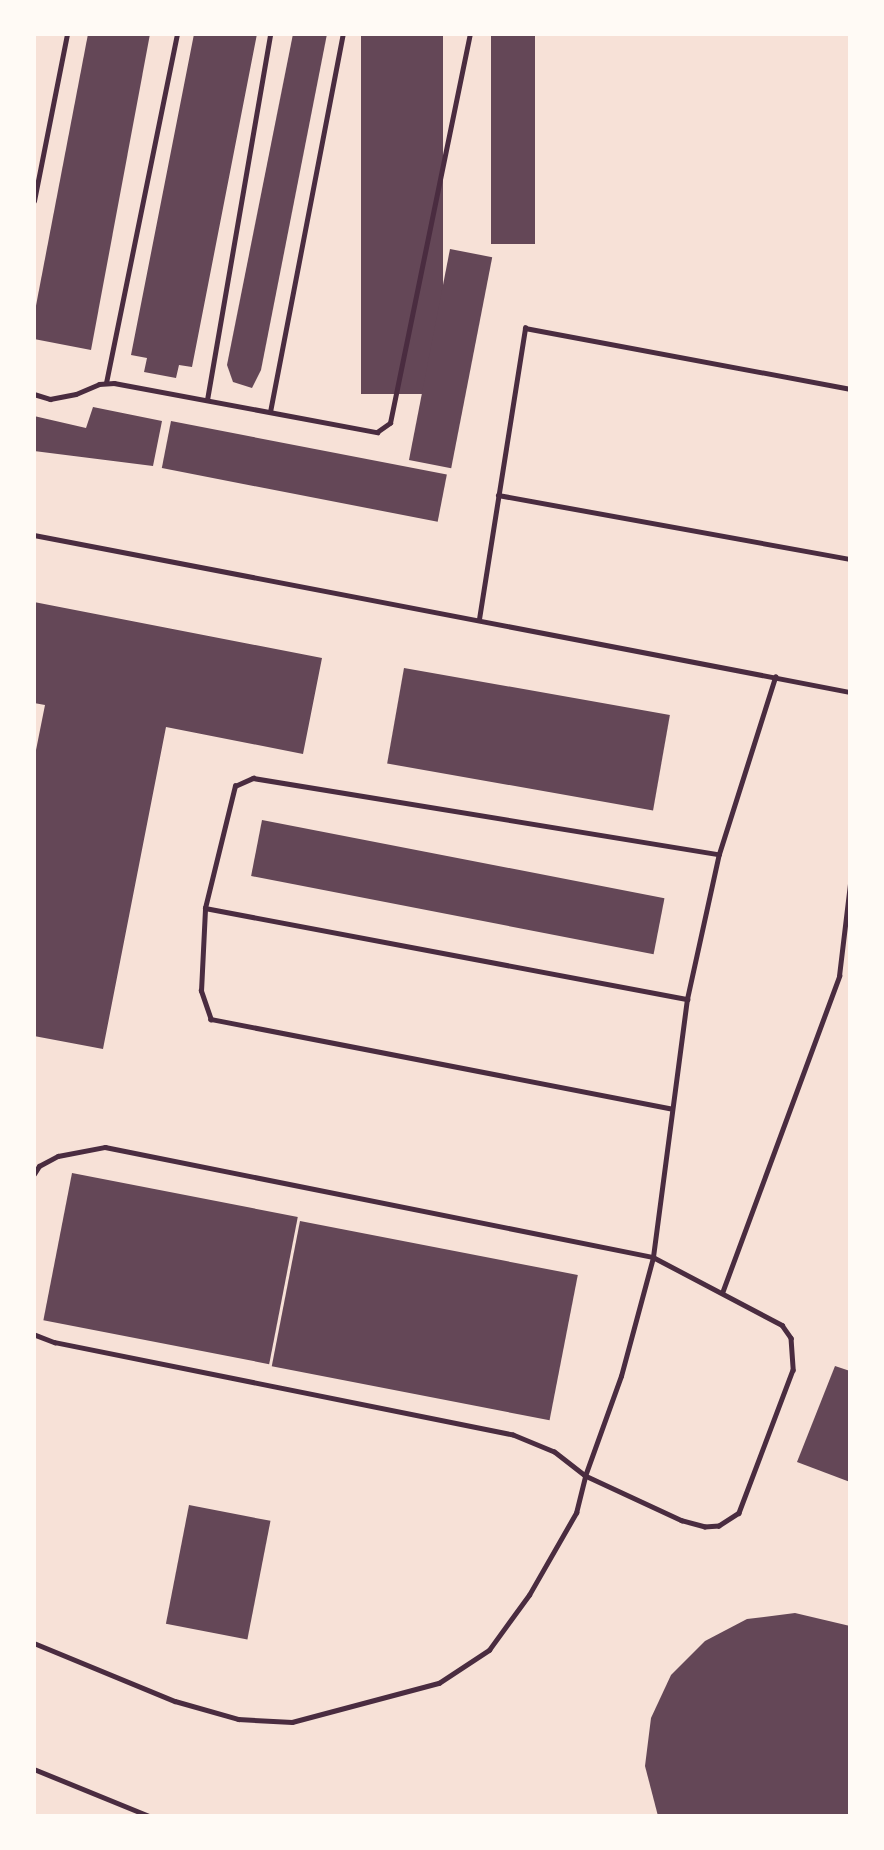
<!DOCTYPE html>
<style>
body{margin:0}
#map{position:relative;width:884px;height:1850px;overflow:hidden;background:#f7e1d7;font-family:Quicksand,sans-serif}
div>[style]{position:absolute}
.building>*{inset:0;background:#644757;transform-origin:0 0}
.service>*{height:4.5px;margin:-2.25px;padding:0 2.25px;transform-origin:2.25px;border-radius:2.25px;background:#4a2c40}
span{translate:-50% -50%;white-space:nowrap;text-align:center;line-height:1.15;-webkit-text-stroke:4.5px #fffaf5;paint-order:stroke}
.frame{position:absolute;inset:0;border:36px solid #fffaf5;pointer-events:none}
</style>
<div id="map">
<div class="building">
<i style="clip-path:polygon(88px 34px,150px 34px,91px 350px,34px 339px,34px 316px)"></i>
<i style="clip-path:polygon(194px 34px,257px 34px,192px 367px,179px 365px,176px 378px,144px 372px,147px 358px,131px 355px)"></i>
<i style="clip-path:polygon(293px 34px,327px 34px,261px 370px,252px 388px,233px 382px,227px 365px)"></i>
<i style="left:361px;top:34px;width:82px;height:360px"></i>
<i style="left:491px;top:34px;width:44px;height:210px"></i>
<i style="left:450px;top:249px;width:43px;height:215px;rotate:11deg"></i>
<i style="clip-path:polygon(93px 407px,162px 421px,153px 466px,34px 451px,34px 416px,86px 428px)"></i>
<i style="left:171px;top:421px;width:281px;height:48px;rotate:11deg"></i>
<i style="clip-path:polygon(34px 602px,322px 658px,303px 754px,166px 727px,103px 1049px,34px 1036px,34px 760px,45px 705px,34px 703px)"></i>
<i style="left:404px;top:668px;width:270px;height:97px;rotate:10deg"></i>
<i style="left:262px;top:820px;width:410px;height:57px;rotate:11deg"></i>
<i style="left:72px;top:1173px;width:230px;height:150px;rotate:11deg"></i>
<i style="left:300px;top:1221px;width:283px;height:148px;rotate:11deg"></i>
<i style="clip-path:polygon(835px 1366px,850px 1371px,850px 1482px,797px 1462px)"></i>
<i style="left:189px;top:1505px;width:83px;height:121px;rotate:11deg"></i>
<i style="clip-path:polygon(795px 1613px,850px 1626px,850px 1816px,658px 1816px,645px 1766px,651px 1718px,671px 1675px,705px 1641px,747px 1619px)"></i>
</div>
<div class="service">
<i style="left:34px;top:201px;width:170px;rotate:-78.8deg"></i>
<i style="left:106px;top:383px;width:356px;rotate:-78.5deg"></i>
<i style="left:34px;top:394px;width:17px;rotate:17deg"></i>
<i style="left:50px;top:399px;width:26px;rotate:-11deg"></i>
<i style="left:76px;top:394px;width:25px;rotate:-23deg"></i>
<i style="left:99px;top:384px;width:15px;rotate:-4deg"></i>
<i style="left:114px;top:383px;width:268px;rotate:10.6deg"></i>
<i style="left:377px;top:432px;width:16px;rotate:-35deg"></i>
<i style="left:390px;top:423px;width:397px;rotate:-78.4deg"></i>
<i style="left:207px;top:400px;width:371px;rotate:-80.2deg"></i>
<i style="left:270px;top:412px;width:385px;rotate:-79.1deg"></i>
<i style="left:498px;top:495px;width:358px;rotate:10.3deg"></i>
<i style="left:34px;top:535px;width:831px;rotate:10.89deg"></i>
<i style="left:479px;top:619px;width:295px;rotate:-81deg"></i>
<i style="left:525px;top:328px;width:331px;rotate:10.6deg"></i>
<i style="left:205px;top:908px;width:491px;rotate:10.7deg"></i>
<i style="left:671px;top:1109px;width:469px;rotate:-169deg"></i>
<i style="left:211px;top:1020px;width:31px;rotate:-109deg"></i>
<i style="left:201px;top:991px;width:83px;rotate:-87.2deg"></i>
<i style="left:205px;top:908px;width:126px;rotate:-76.2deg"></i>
<i style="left:235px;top:786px;width:20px;rotate:-24deg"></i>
<i style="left:253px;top:778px;width:472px;rotate:9.3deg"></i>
<i style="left:34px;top:1174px;width:9px;rotate:-58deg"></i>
<i style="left:39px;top:1166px;width:21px;rotate:-28deg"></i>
<i style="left:58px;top:1156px;width:48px;rotate:-10.8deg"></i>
<i style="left:105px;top:1147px;width:559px;rotate:11.35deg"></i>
<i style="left:653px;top:1257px;width:146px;rotate:27.8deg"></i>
<i style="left:782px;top:1325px;width:16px;rotate:55deg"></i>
<i style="left:791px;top:1338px;width:32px;rotate:86deg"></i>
<i style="left:793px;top:1370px;width:153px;rotate:110.7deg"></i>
<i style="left:739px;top:1513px;width:24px;rotate:147deg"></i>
<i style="left:719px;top:1526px;width:14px;rotate:176deg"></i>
<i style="left:705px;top:1527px;width:24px;rotate:-165deg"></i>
<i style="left:682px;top:1521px;width:107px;rotate:-155.1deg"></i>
<i style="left:585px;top:1476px;width:39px;rotate:-142deg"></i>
<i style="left:554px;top:1452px;width:44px;rotate:-157.5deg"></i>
<i style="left:513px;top:1435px;width:467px;rotate:-168.6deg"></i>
<i style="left:55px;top:1343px;width:22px;rotate:-159deg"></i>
<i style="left:722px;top:1293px;width:338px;rotate:-69.7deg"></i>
<i style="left:839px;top:976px;width:93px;rotate:-83.2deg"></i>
<i style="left:34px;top:1643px;width:152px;rotate:22.4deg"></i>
<i style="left:175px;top:1701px;width:66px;rotate:15.9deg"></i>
<i style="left:238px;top:1719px;width:54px;rotate:3.2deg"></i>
<i style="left:292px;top:1722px;width:152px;rotate:-14.9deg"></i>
<i style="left:439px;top:1683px;width:60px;rotate:-33.4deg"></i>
<i style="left:489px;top:1650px;width:68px;rotate:-54deg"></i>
<i style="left:529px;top:1595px;width:95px;rotate:-60.2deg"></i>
<i style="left:576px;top:1513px;width:38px;rotate:-76deg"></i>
<i style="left:585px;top:1476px;width:106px;rotate:-70.2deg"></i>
<i style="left:621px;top:1376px;width:123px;rotate:-74.9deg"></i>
<i style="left:653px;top:1257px;width:260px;rotate:-82.5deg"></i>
<i style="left:687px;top:999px;width:148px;rotate:-77.6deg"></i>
<i style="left:719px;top:854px;width:186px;rotate:-72.4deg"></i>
<i style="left:34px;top:1769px;width:124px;rotate:22.2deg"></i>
</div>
<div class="frame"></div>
</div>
